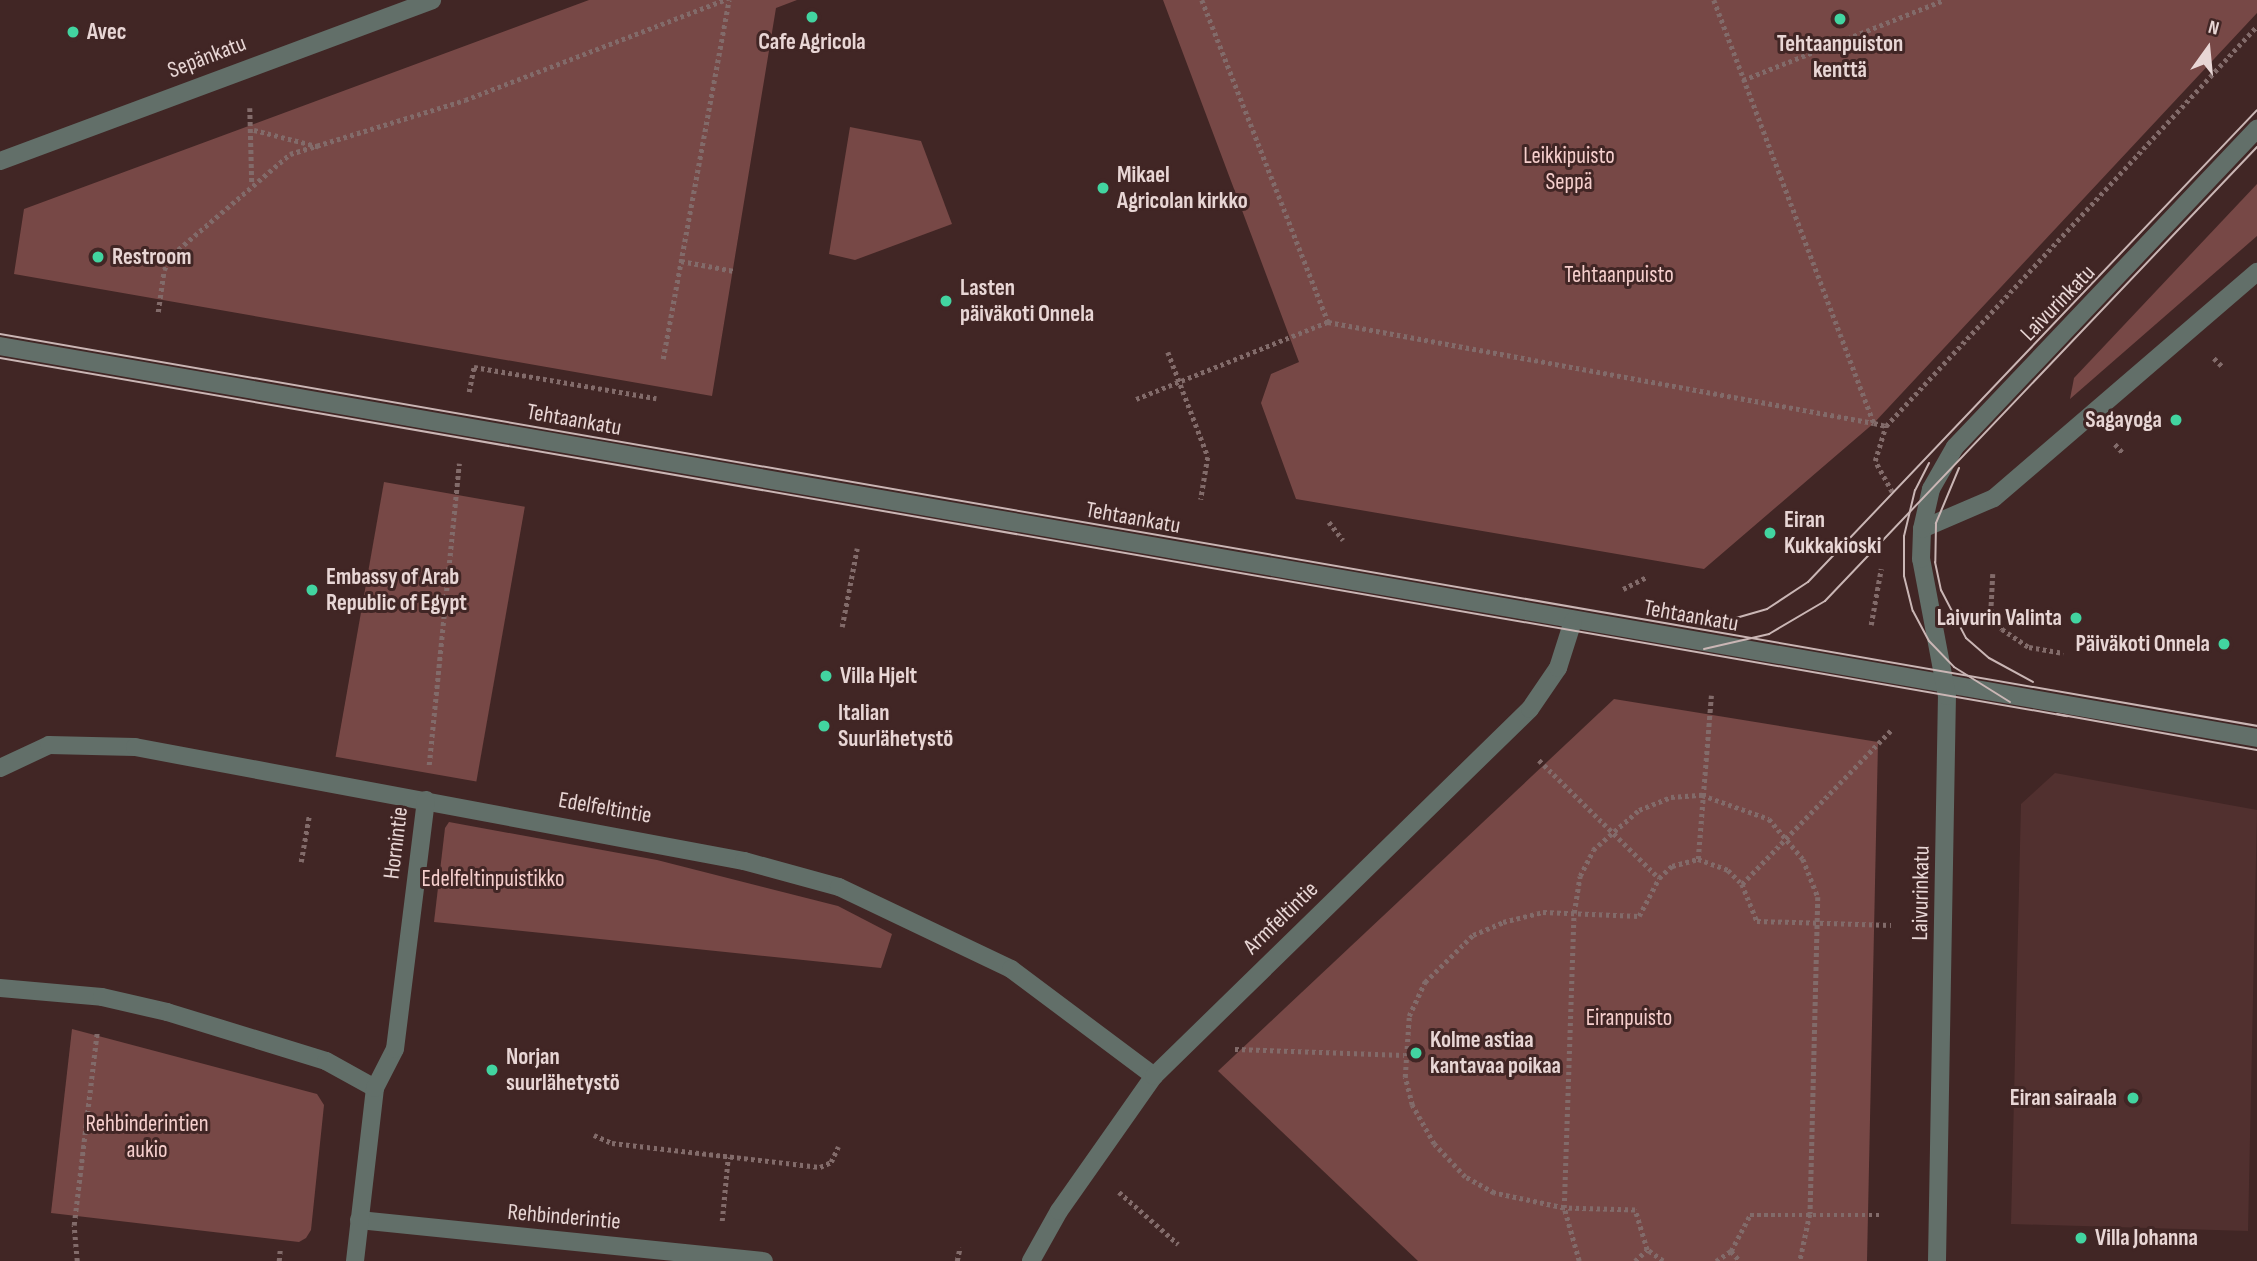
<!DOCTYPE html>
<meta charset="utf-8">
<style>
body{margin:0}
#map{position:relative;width:2257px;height:1261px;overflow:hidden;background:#412625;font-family:"Sofia Sans Condensed",sans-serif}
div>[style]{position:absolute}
.built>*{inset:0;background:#51302f}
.green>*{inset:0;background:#774846;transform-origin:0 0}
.path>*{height:4.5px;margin-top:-2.25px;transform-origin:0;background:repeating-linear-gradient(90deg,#826b6a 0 3.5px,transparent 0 7px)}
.minor>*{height:18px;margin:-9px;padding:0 9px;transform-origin:9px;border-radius:9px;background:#626f69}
.tram>*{height:2px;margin:-1px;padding:0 1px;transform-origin:1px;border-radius:1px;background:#cab6b5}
.dots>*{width:19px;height:19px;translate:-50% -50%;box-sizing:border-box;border:4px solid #412625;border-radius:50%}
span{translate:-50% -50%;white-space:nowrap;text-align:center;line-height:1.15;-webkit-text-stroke:6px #412625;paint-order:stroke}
.poi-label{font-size:23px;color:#e8d6d5;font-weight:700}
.left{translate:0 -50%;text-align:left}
.right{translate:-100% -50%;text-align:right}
.street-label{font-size:23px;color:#e8d6d5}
.park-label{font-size:23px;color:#f6cfcd}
.north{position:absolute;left:2173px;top:14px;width:70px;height:70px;-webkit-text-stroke:5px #412625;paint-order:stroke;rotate:15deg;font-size:19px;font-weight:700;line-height:28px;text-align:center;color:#e8d6d5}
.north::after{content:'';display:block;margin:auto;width:24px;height:32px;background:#e8d6d5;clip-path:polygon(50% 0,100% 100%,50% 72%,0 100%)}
</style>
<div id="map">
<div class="built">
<i style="clip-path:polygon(2055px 773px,2257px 810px,2248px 1231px,2011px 1224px,2021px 804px)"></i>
</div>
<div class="green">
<i style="clip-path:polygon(589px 0,797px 0,776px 8px,712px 396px,14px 274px,24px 209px)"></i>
<i style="clip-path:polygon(1163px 0,2257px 0,2257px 13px,1874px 423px,1704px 569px,1296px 499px,1261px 403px,1271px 374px,1299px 362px)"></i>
<i style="clip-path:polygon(850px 127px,921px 141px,952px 224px,855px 260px,829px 254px)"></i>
<i style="clip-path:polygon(2257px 184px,2257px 236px,2070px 399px,2074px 378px)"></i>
<i style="left:384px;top:482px;width:143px;height:279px;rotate:10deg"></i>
<i style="clip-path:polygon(1614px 699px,1878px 742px,1867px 1261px,1418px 1261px,1218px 1071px)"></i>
<i style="clip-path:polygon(449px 822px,657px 860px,838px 906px,892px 934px,881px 968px,434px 922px,445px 828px)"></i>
<i style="clip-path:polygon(72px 1029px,317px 1094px,324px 1105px,311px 1230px,306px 1238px,299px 1242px,51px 1213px)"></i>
</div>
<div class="path">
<i style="left:1202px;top:0;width:346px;rotate:68.6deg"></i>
<i style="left:1714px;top:0;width:452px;rotate:69.3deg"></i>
<i style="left:1874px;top:423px;width:12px;rotate:14deg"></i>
<i style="left:1743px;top:80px;width:216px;rotate:-21.7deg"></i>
<i style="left:250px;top:108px;width:75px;rotate:88.5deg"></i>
<i style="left:254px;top:130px;width:68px;rotate:14.4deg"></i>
<i style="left:681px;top:261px;width:54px;rotate:10.7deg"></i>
<i style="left:158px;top:312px;width:42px;rotate:-81.9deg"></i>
<i style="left:164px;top:270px;width:18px;rotate:-61deg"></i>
<i style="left:173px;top:254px;width:154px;rotate:-40.5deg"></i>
<i style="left:290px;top:154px;width:183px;rotate:-17.1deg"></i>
<i style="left:465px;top:100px;width:278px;rotate:-21.1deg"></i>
<i style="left:1168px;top:352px;width:112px;rotate:69.1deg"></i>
<i style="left:1208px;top:457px;width:43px;rotate:99.5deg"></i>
<i style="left:2214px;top:358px;width:11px;rotate:45deg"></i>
<i style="left:663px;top:359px;width:365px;rotate:-79.6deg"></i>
<i style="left:469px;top:392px;width:25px;rotate:-79deg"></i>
<i style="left:474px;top:367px;width:185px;rotate:9.7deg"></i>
<i style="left:1136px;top:399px;width:207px;rotate:-21.9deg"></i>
<i style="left:1328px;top:322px;width:555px;rotate:10.48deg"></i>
<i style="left:2115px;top:444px;width:12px;rotate:48deg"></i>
<i style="left:1892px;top:492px;width:35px;rotate:-119deg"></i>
<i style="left:1875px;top:461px;width:37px;rotate:-73deg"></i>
<i style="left:1886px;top:426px;width:546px;rotate:-47.15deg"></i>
<i style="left:1329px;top:522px;width:23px;rotate:52deg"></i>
<i style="left:1993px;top:574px;width:36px;rotate:93deg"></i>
<i style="left:1991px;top:610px;width:22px;rotate:60deg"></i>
<i style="left:2002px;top:629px;width:32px;rotate:34deg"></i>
<i style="left:2029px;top:647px;width:35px;rotate:10deg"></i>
<i style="left:1623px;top:589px;width:27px;rotate:-27deg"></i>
<i style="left:1871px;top:625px;width:57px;rotate:-79.9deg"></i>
<i style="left:842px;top:627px;width:80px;rotate:-79.2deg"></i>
<i style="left:1539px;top:760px;width:168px;rotate:44.5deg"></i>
<i style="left:429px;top:765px;width:303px;rotate:-84.3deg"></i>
<i style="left:1698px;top:859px;width:164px;rotate:-85.4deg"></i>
<i style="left:301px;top:862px;width:47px;rotate:-80.1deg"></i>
<i style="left:1742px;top:884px;width:216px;rotate:-45.9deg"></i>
<i style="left:1235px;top:1049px;width:169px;rotate:2deg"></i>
<i style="left:594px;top:1135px;width:20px;rotate:24deg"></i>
<i style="left:612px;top:1143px;width:209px;rotate:6.6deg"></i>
<i style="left:820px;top:1167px;width:12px;rotate:-24deg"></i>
<i style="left:831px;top:1162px;width:17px;rotate:-65deg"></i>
<i style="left:1119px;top:1192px;width:79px;rotate:41.4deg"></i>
<i style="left:722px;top:1221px;width:64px;rotate:-84.6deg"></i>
<i style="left:1731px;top:1251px;width:13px;rotate:48deg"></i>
<i style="left:77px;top:1261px;width:36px;rotate:-95deg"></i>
<i style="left:74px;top:1225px;width:193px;rotate:-83.2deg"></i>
<i style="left:279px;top:1261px;width:12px;rotate:-85deg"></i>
<i style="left:957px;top:1261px;width:14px;rotate:-78deg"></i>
<i style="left:1579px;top:1261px;width:55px;rotate:-105.8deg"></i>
<i style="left:1564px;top:1208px;width:295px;rotate:-88.1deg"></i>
<i style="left:1574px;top:913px;width:37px;rotate:-81deg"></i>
<i style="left:1580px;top:876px;width:29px;rotate:-63deg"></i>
<i style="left:1593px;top:850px;width:61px;rotate:-41deg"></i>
<i style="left:1639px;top:810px;width:35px;rotate:-22deg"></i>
<i style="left:1671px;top:797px;width:31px;rotate:-4deg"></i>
<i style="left:1702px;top:795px;width:71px;rotate:19.7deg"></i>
<i style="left:1769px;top:819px;width:52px;rotate:49.6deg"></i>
<i style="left:1803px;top:859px;width:41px;rotate:68.5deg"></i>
<i style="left:1818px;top:897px;width:317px;rotate:91.4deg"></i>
<i style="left:1810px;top:1214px;width:48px;rotate:102deg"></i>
<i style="left:1635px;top:1261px;width:16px;rotate:-43deg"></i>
<i style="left:1663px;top:1261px;width:19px;rotate:-145deg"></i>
<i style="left:1647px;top:1250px;width:42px;rotate:-106.7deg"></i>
<i style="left:1635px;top:1210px;width:71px;rotate:-178.4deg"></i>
<i style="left:1564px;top:1208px;width:72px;rotate:-167.9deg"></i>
<i style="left:1494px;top:1193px;width:33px;rotate:-151deg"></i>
<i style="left:1465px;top:1177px;width:45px;rotate:-133.2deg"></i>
<i style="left:1434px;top:1144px;width:45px;rotate:-119.4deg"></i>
<i style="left:1412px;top:1105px;width:29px;rotate:-104deg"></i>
<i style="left:1405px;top:1077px;width:61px;rotate:-86.2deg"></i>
<i style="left:1409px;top:1016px;width:38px;rotate:-65deg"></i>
<i style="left:1425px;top:982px;width:67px;rotate:-44.4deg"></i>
<i style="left:1473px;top:935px;width:33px;rotate:-23deg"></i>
<i style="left:1503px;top:922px;width:41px;rotate:-14deg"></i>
<i style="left:1543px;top:912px;width:96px;rotate:2.4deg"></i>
<i style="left:1639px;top:916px;width:43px;rotate:-62.2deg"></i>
<i style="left:1659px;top:878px;width:18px;rotate:-43deg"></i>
<i style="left:1672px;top:866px;width:27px;rotate:-15deg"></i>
<i style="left:1698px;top:859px;width:32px;rotate:20deg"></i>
<i style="left:1728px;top:870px;width:20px;rotate:45deg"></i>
<i style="left:1742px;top:884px;width:40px;rotate:68deg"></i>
<i style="left:1757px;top:921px;width:134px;rotate:1.7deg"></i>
<i style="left:1716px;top:1261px;width:18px;rotate:-34deg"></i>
<i style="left:1731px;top:1251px;width:41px;rotate:-62.2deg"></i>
<i style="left:1750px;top:1215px;width:131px"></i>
</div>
<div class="minor">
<i style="left:0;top:161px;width:461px;rotate:-20.4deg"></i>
<i style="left:0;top:346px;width:2291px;rotate:9.85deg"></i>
<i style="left:1922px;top:529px;width:78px;rotate:-23.3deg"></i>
<i style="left:1994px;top:498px;width:347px;rotate:-40.7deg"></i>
<i style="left:0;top:768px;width:54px;rotate:-25.1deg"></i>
<i style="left:49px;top:745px;width:86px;rotate:1.3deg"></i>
<i style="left:135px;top:747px;width:620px;rotate:10.6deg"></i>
<i style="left:744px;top:861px;width:98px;rotate:15.3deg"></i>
<i style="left:839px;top:887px;width:191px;rotate:25.5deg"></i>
<i style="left:1011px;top:969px;width:179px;rotate:36.8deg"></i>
<i style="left:0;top:988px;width:102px;rotate:5deg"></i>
<i style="left:102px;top:997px;width:67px;rotate:13deg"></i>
<i style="left:167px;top:1012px;width:166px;rotate:17.1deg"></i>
<i style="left:326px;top:1061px;width:56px;rotate:28.9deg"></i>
<i style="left:359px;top:1220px;width:407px;rotate:5.8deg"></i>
<i style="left:355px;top:1261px;width:174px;rotate:-83.4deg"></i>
<i style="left:375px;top:1088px;width:44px;rotate:-62.9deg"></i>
<i style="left:395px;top:1049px;width:251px;rotate:-82.9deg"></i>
<i style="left:1031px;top:1261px;width:57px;rotate:-60.8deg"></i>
<i style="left:1059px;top:1211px;width:165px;rotate:-54.9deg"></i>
<i style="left:1154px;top:1076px;width:525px;rotate:-44.31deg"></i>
<i style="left:1530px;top:709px;width:50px;rotate:-55.7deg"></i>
<i style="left:1558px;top:668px;width:49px;rotate:-72.3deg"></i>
<i style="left:1937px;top:1261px;width:565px;rotate:-88.99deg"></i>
<i style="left:1947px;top:696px;width:139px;rotate:-100.7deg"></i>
<i style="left:1921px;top:559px;width:30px;rotate:-88deg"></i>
<i style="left:1922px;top:529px;width:41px;rotate:-77.3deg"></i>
<i style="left:1931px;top:489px;width:48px;rotate:-60.3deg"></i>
<i style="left:1955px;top:447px;width:439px;rotate:-46.5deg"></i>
</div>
<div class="tram">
<i style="left:0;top:334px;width:2291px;rotate:9.85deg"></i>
<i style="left:0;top:358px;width:2098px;rotate:9.83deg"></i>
<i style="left:1929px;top:463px;width:30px;rotate:117deg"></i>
<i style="left:1915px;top:490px;width:47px;rotate:103.4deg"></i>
<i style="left:1904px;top:536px;width:40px;rotate:90deg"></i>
<i style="left:1904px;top:576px;width:36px;rotate:76deg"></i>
<i style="left:1913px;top:611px;width:34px;rotate:62deg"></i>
<i style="left:1929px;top:641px;width:36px;rotate:46deg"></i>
<i style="left:1954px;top:667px;width:66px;rotate:32deg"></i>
<i style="left:1959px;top:468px;width:60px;rotate:112.7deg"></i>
<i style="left:1936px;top:523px;width:39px;rotate:91deg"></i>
<i style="left:1935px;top:562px;width:29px;rotate:78deg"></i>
<i style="left:1941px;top:590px;width:54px;rotate:62.5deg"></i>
<i style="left:1966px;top:638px;width:30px;rotate:41deg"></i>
<i style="left:1989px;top:658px;width:50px;rotate:28.6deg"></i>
<i style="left:1696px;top:624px;width:26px;rotate:-4deg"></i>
<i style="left:1722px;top:622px;width:47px;rotate:-16.1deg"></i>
<i style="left:1767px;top:609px;width:49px;rotate:-33.4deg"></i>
<i style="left:1808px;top:582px;width:651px;rotate:-46.43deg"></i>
<i style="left:1704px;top:649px;width:67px;rotate:-13deg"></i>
<i style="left:1769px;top:634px;width:65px;rotate:-30.5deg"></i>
<i style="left:1825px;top:601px;width:627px;rotate:-46.42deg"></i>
<i style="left:2057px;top:714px;width:203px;rotate:10.2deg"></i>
</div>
<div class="dots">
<i style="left:812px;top:17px;background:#42d4a0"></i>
<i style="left:1840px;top:19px;background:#42d4a0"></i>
<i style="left:73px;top:32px;background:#42d4a0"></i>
<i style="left:1103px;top:188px;background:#42d4a0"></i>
<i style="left:98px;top:257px;background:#42d4a0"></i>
<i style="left:946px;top:301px;background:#42d4a0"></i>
<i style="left:2176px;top:420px;background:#42d4a0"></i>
<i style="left:1770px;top:533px;background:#42d4a0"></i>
<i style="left:312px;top:590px;background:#42d4a0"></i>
<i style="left:2076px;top:618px;background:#42d4a0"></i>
<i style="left:2224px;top:644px;background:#42d4a0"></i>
<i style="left:826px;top:676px;background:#42d4a0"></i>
<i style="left:824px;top:726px;background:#42d4a0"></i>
<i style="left:1416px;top:1053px;background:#42d4a0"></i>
<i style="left:492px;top:1070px;background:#42d4a0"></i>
<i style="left:2133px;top:1098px;background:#42d4a0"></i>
<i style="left:2081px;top:1238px;background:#42d4a0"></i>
</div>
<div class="poi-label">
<span class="left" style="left:87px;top:32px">Avec</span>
<span style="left:812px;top:42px">Cafe Agricola</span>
<span style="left:1840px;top:57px">Tehtaanpuiston<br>kenttä</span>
<span class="left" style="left:1117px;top:188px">Mikael<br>Agricolan kirkko</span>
<span class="left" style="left:112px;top:257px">Restroom</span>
<span class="left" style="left:960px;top:301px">Lasten<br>päiväkoti Onnela</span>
<span class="right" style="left:2162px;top:420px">Sagayoga</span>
<span class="left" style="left:1784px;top:533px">Eiran<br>Kukkakioski</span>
<span class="left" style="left:326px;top:590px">Embassy of Arab<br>Republic of Egypt</span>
<span class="right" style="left:2062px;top:618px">Laivurin Valinta</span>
<span class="right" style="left:2210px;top:644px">Päiväkoti Onnela</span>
<span class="left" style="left:840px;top:676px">Villa Hjelt</span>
<span class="left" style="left:838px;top:726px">Italian<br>Suurlähetystö</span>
<span class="left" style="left:1430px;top:1053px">Kolme astiaa<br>kantavaa poikaa</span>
<span class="left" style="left:506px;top:1070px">Norjan<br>suurlähetystö</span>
<span class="right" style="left:2117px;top:1098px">Eiran sairaala</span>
<span class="left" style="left:2095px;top:1238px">Villa Johanna</span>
</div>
<div class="street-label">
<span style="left:207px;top:57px;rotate:-21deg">Sepänkatu</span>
<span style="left:2058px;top:303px;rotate:-46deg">Laivurinkatu</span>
<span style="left:574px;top:420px;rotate:10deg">Tehtaankatu</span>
<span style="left:1133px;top:518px;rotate:10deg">Tehtaankatu</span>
<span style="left:1691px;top:616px;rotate:10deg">Tehtaankatu</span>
<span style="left:605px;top:808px;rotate:10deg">Edelfeltintie</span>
<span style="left:396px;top:843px;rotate:-83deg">Hornintie</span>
<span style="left:1921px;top:893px;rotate:-89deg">Laivurinkatu</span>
<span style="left:1281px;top:918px;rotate:-44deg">Armfeltintie</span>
<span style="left:564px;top:1217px;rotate:5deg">Rehbinderintie</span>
</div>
<div class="park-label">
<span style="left:1569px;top:169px">Leikkipuisto<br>Seppä</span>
<span style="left:1619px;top:275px">Tehtaanpuisto</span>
<span style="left:493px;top:879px">Edelfeltinpuistikko</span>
<span style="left:1629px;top:1018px">Eiranpuisto</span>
<span style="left:147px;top:1137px">Rehbinderintien<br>aukio</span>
</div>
<div class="north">N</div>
</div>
